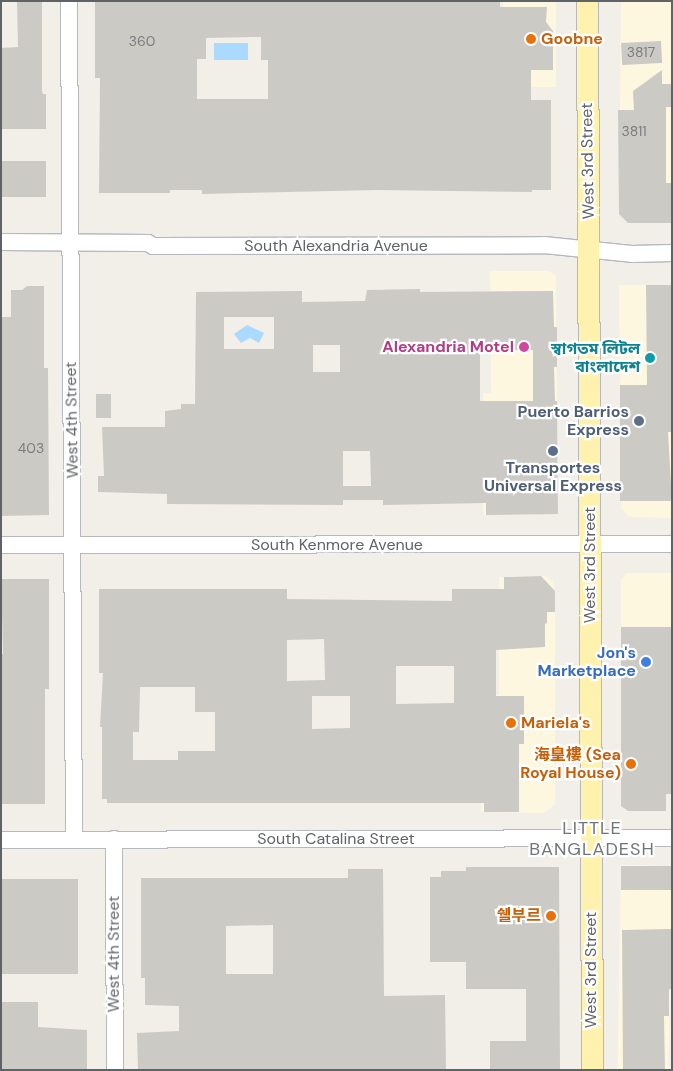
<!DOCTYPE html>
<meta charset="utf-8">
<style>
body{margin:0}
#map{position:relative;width:673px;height:1071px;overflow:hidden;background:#f1efe8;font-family:"DM Sans","Noto Sans Bengali","Noto Sans SC","Noto Sans KR",sans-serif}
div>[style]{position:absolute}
.commercial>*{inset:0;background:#fef7e0;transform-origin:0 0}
.water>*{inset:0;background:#aadaff;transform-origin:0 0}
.building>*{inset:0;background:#cccac5;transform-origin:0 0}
.roads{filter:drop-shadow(1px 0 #b5b8bc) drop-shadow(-1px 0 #b5b8bc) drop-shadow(0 1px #b5b8bc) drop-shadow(0 -1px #b5b8bc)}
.minor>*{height:16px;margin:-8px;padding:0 8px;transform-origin:8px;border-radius:8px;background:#fff}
.major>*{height:21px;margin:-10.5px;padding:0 10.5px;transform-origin:10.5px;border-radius:10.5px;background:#fff2af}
.dots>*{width:14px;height:14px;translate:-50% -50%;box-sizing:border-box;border:2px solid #fff;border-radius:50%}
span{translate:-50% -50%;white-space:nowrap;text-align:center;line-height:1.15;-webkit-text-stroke:4.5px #fff;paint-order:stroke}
.number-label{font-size:14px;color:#7a7d7f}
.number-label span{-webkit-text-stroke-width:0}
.food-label{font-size:16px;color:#c56008;font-weight:700}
.left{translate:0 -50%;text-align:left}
.right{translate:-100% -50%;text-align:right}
.street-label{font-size:16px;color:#5f6368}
.hotel-label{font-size:16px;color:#b23c85;font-weight:700}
.culture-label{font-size:16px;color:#0d838f;font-weight:700}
.service-label{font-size:16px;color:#4e5e75;font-weight:700}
.shop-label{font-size:16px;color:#366cbe;font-weight:700}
.neighbourhood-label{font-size:18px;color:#70757a;letter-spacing:1px}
.frame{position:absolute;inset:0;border:2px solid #5f6368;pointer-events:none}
</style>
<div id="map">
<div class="commercial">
<i style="left:503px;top:1px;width:53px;height:86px"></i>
<i style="clip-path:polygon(621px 1px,672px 1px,672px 223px,628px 223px,619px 214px)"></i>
<i style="clip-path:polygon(490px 271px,548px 271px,556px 275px,558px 514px,483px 515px,483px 393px,491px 393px)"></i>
<i style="clip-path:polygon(619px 285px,672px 285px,672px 518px,629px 517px,621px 508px)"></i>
<i style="clip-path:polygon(627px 573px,672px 573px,672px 697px,665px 698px,666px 811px,628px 811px,621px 806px,621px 580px)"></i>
<i style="clip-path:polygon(545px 576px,553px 581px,555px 591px,555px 804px,547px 811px,541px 813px,481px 812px,481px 696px,499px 695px,499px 577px)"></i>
<i style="left:672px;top:866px;width:204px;height:51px;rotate:91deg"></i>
</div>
<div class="water">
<i style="left:214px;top:43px;width:34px;height:17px"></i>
<i style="clip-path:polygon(247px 325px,264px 333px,259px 343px,250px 338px,241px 343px,234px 334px)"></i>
</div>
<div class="building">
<i style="clip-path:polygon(17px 1px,42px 1px,42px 91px,43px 94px,46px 94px,46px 129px,1px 129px,1px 48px,18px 47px)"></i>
<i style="clip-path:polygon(evenodd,95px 1px,500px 1px,500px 7px,547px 7px,546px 22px,553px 31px,553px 70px,531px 70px,531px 100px,551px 100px,551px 190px,532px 190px,532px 192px,377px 190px,202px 194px,202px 190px,170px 190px,170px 193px,99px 193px,100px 78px,95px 78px,95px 1px,261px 37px,261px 60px,268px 60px,268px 99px,197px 99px,197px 59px,206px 59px,206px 38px,261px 37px)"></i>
<i style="left:661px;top:41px;width:22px;height:40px;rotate:87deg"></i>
<i style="clip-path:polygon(662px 70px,662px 84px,672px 84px,672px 107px,666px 107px,666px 183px,672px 183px,672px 223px,628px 223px,619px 214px,618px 110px,634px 110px,633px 91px)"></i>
<i style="left:1px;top:161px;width:45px;height:36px"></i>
<i style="clip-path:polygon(646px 285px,672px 285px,672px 432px,668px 432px,672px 501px,620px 501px,620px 385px,647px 385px)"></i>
<i style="clip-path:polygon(27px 286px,44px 286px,44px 368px,48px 368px,49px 515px,1px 516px,1px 317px,11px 317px,11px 290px,22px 290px)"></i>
<i style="clip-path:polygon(evenodd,420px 289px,420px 292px,553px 291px,554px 327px,557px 327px,557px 367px,554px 367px,555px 401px,557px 401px,558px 514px,486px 515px,486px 503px,383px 505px,383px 500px,343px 500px,343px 505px,167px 504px,167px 494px,98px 492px,98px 476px,104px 476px,102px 427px,165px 427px,165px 411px,181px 409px,181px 404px,195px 404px,196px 292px,302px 291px,302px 302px,365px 301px,367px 290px,420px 289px,224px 317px,274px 317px,274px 349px,224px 349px,224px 317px,420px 289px,313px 345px,340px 345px,340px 372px,313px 372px,313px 345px,420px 289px,480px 350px,533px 350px,533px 401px,480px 401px,480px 350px,420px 289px,343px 451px,370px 451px,371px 486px,343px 486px,343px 451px)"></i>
<i style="left:96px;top:394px;width:15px;height:24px"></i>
<i style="clip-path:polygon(evenodd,541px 576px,555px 591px,555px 612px,547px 612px,547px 623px,545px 624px,545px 647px,496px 650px,496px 696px,524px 696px,524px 744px,519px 744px,519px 812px,484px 812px,484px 803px,107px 803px,107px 799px,102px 799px,102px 727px,100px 727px,103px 673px,99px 673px,99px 589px,287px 589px,287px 599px,452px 601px,452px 589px,504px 589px,504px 577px,541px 576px,324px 639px,325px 680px,287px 681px,287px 640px,324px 639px,541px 576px,396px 666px,454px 666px,454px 703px,396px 704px,396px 666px,541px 576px,140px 687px,195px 687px,195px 712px,215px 712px,215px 751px,178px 751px,178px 760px,133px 760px,133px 732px,139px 732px,140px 687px,541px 576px,312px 696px,350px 696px,350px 728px,312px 729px,312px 696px)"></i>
<i style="clip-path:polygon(1px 579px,49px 579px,49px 689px,45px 689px,45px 804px,1px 804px,1px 654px,3px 654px)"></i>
<i style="clip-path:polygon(621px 627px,672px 627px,672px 794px,666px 794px,666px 811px,628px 811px,621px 806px)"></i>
<i style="left:672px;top:866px;width:24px;height:51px;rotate:90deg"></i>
<i style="clip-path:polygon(466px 867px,559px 867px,560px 1070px,490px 1070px,490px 1041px,526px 1041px,526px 989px,466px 989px,466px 962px,430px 962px,430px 877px,441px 877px,441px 871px,466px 871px)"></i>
<i style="clip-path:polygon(evenodd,348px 869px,383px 869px,384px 996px,445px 995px,446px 1070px,138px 1070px,137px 1033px,179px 1031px,179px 1006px,145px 1005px,145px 978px,141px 978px,141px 878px,348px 878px,348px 869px,273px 925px,273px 974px,226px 974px,226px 926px,273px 925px)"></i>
<i style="left:1px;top:879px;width:77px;height:95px"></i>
<i style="clip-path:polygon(672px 929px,672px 989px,669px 989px,669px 1016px,664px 1016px,665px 1070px,623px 1070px,622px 930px)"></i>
<i style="clip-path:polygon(1px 1002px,38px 1002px,38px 1027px,87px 1030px,87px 1070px,1px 1070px)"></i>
</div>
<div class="roads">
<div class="minor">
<i style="left:69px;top:1px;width:838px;rotate:89.66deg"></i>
<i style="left:1px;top:242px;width:147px;rotate:0.4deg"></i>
<i style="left:148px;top:243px;width:6px;rotate:31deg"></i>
<i style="left:153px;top:246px;width:391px;rotate:-0.1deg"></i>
<i style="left:544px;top:245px;width:88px;rotate:5.8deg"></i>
<i style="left:632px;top:254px;width:40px;rotate:-1.4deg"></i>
<i style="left:1px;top:545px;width:671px;rotate:-0.09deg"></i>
<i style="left:114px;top:839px;width:231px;rotate:89.8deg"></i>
<i style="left:1px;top:840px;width:671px;rotate:-0.17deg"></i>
</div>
<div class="major">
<i style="left:587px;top:1px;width:1069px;rotate:89.73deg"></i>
</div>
</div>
<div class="dots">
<i style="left:531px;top:39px;background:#e8710a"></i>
<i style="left:524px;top:347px;background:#d1479c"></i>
<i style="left:650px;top:358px;background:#0f9aa8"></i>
<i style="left:639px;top:421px;background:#5c6f8a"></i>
<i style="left:553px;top:451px;background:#5c6f8a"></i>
<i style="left:646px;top:662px;background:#3f7fe0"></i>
<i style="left:511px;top:723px;background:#e8710a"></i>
<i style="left:631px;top:764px;background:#e8710a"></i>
<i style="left:551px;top:916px;background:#e8710a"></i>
</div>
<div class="number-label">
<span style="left:142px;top:41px">360</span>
<span style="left:641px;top:52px">3817</span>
<span style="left:634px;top:131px">3811</span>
<span style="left:31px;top:448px">403</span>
</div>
<div class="food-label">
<span class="left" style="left:541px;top:39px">Goobne</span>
<span class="left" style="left:521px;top:723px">Mariela's</span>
<span class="right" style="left:621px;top:764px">海皇樓 (Sea<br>Royal House)</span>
<span class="right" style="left:541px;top:916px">쉘부르</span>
</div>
<div class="street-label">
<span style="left:588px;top:161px;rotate:-91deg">West 3rd Street</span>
<span style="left:336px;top:246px">South Alexandria Avenue</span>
<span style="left:72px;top:420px;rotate:-91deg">West 4th Street</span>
<span style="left:337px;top:545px">South Kenmore Avenue</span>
<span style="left:590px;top:565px;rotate:-90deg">West 3rd Street</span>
<span style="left:336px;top:839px">South Catalina Street</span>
<span style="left:114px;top:954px;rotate:-90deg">West 4th Street</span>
<span style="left:591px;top:970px;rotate:-90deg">West 3rd Street</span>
</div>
<div class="hotel-label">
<span class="right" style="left:514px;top:347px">Alexandria Motel</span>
</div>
<div class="culture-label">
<span class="right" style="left:640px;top:358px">স্বাগতম লিটল<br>বাংলাদেশ</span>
</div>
<div class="service-label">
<span class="right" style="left:629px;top:421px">Puerto Barrios<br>Express</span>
<span style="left:553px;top:477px">Transportes<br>Universal Express</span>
</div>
<div class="shop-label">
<span class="right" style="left:636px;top:662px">Jon's<br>Marketplace</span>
</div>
<div class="neighbourhood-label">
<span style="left:592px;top:839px">LITTLE<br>BANGLADESH</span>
</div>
<div class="frame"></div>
</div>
